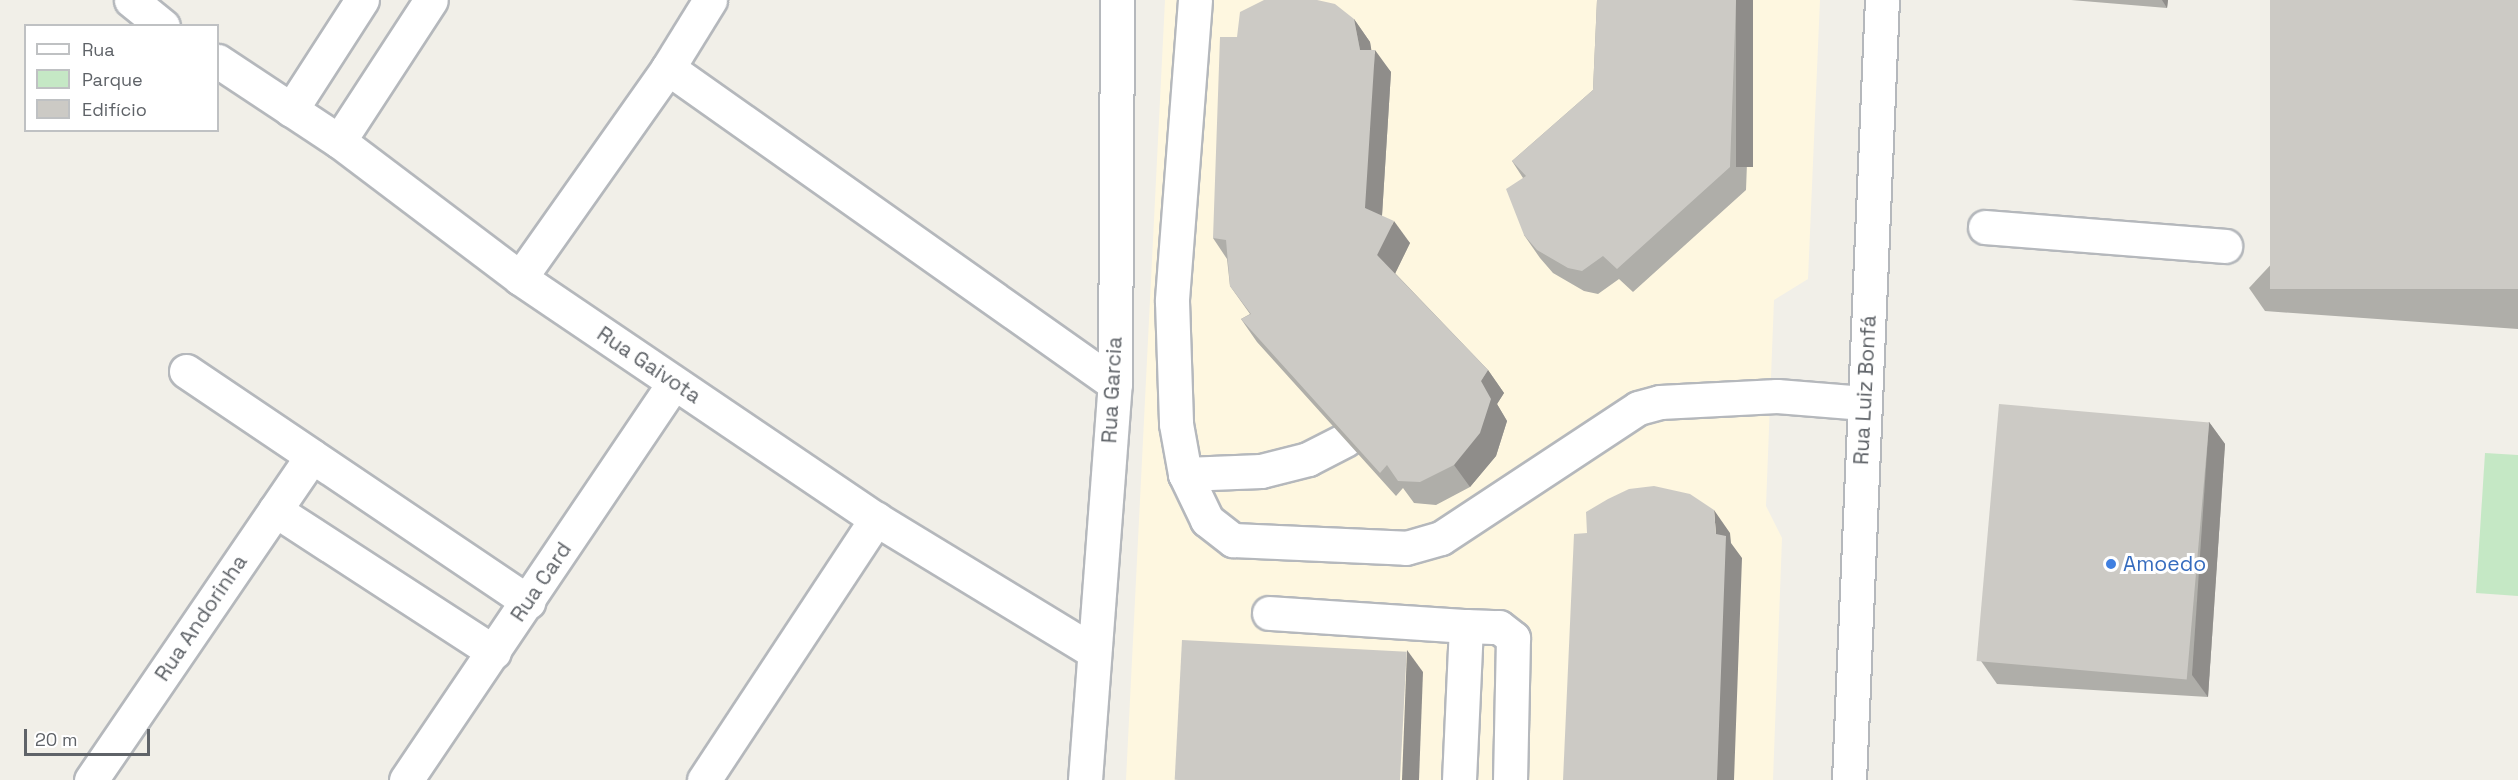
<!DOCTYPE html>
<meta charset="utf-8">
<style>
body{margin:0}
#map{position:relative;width:2518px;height:780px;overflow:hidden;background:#f1efe8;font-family:"Space Grotesk",sans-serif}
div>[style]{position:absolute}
.commercial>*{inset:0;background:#fef7e0}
.green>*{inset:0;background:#c5e8c5}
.roads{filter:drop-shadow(2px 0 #b5b8bc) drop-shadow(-2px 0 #b5b8bc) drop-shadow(0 2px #b5b8bc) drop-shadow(0 -2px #b5b8bc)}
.minor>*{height:33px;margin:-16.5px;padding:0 16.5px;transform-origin:16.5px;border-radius:16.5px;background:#fff}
.wall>*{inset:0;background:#afaea9}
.shaded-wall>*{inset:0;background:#8f8d8a;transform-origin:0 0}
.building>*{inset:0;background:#cccac5;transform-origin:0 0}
.dots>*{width:16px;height:16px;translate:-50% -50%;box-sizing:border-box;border:3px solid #fff;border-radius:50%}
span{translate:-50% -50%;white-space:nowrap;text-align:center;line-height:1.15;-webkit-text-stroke:6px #fff;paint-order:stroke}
.street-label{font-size:21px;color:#5f6368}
.shop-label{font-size:21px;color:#366cbe}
.left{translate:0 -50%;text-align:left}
.legend{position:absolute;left:24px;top:24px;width:195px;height:108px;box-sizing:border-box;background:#fff;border:2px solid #bfc1c3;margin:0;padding:8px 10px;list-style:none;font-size:18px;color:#5f6368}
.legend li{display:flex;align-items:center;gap:12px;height:30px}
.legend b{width:30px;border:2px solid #bfc1c3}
.scale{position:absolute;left:24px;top:729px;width:126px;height:27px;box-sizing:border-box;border:3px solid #5f6368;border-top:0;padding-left:8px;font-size:18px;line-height:21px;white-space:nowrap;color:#5f6368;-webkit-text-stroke:4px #fff;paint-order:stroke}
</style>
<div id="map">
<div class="commercial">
<i style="clip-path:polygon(1165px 0,1820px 0,1808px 279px,1774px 300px,1766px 506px,1782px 538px,1773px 780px,1126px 780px)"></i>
</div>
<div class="green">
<i style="clip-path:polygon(2485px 453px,2518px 455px,2518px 596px,2476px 593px)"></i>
</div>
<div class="roads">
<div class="minor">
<i style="left:131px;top:0;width:41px;rotate:39.1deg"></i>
<i style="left:1195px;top:0;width:302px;rotate:94.4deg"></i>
<i style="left:1172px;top:301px;width:123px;rotate:88.1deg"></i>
<i style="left:1176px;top:424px;width:51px;rotate:79.8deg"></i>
<i style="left:1185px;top:474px;width:51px;rotate:64.4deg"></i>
<i style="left:1207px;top:520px;width:33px;rotate:38deg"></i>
<i style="left:1233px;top:540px;width:173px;rotate:2.6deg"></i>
<i style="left:1406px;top:548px;width:36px;rotate:-16deg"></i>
<i style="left:1441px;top:538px;width:236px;rotate:-33.4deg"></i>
<i style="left:1638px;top:408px;width:23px;rotate:-15deg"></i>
<i style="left:1660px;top:402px;width:117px;rotate:-2.9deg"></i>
<i style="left:1777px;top:396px;width:87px;rotate:4.6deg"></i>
<i style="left:218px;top:61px;width:145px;rotate:33.5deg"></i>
<i style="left:339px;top:141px;width:227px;rotate:37.1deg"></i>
<i style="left:520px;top:278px;width:430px;rotate:34.1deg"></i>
<i style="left:876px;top:519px;width:254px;rotate:31.3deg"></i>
<i style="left:668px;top:68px;width:547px;rotate:35.26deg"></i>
<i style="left:291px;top:110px;width:131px;rotate:-57.2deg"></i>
<i style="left:339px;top:141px;width:168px;rotate:-56.9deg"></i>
<i style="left:1985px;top:227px;width:241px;rotate:4.5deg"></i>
<i style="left:520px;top:278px;width:257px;rotate:-54.8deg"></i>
<i style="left:668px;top:68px;width:80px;rotate:-58.3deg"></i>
<i style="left:186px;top:371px;width:413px;rotate:34deg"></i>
<i style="left:1185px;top:474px;width:76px;rotate:-2.3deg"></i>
<i style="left:1261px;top:471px;width:49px;rotate:-14.3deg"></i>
<i style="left:1308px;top:459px;width:42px;rotate:-27.2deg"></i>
<i style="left:275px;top:510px;width:261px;rotate:33deg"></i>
<i style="left:1269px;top:613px;width:197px;rotate:3.8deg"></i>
<i style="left:91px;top:780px;width:392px;rotate:-55.7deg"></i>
<i style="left:406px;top:780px;width:479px;rotate:-56deg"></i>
<i style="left:704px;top:780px;width:313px;rotate:-56.6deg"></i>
<i style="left:1085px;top:780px;width:397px;rotate:-85.7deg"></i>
<i style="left:1115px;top:384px;width:384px;rotate:-89.7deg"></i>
<i style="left:1459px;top:780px;width:154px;rotate:-87.4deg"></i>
<i style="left:1466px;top:626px;width:33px;rotate:2deg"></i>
<i style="left:1499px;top:627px;width:18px;rotate:38deg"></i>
<i style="left:1513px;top:638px;width:142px;rotate:91.2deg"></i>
<i style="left:1849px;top:780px;width:781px;rotate:-87.58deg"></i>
</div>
</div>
<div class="wall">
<i style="clip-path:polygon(1597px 0,1753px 0,1746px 190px,1633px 292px,1619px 279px,1598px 294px,1584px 291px,1553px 273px,1540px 258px,1524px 235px,1523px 178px,1512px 161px,1593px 90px)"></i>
<i style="clip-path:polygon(2071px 0,2168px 0,2167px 8px)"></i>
<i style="clip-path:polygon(2518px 0,2518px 329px,2265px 311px,2249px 288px)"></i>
<i style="clip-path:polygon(1354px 19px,1370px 42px,1371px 50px,1391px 72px,1382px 216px,1410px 243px,1395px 273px,1488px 370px,1504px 393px,1497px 404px,1507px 421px,1496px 456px,1470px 487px,1436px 505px,1414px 503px,1403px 488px,1396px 496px,1257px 342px,1241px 319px,1250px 314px,1230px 286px,1227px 259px,1213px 238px)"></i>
<i style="clip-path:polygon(2209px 422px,2225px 444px,2208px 697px,1997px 684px,1981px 661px)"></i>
</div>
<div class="shaded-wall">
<i style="left:1736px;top:0;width:17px;height:167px"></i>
<i style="clip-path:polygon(2162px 0,2168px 0,2167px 8px)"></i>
<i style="clip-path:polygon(1354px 19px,1370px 42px,1374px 65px,1375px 50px,1391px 72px,1381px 231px,1365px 208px,1360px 50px)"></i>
<i style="clip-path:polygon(1394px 221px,1410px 243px,1393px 278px,1377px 255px)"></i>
<i style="clip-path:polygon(1488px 370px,1504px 393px,1497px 404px,1507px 421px,1496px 456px,1470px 487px,1454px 465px,1481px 381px)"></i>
<i style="clip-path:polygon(2209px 422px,2225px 444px,2208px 697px,2192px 675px)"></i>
<i style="clip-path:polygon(1714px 510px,1730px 533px,1731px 543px,1742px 558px,1734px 780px,1717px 780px,1716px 534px)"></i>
<i style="clip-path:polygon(1407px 650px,1423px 672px,1419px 780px,1402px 780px)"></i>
</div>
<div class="building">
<i style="clip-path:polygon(1264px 0,1317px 0,1335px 4px,1354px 19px,1360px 50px,1375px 50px,1365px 208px,1394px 221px,1377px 255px,1488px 370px,1481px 381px,1491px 399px,1480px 433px,1454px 465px,1420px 482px,1398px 481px,1387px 465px,1380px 473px,1241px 319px,1251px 314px,1230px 286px,1226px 240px,1213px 238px,1220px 37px,1237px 37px,1240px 12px)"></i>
<i style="clip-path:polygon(1597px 0,1736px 0,1730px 167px,1617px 269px,1603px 256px,1582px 271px,1568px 268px,1537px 250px,1524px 235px,1506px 189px,1526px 176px,1512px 161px,1593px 90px)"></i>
<i style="left:2270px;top:0;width:248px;height:289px"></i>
<i style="left:1999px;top:404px;width:211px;height:258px;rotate:5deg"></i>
<i style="clip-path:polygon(1654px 486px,1690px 494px,1714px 510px,1716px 534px,1726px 536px,1717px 780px,1563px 780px,1574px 534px,1587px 533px,1586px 512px,1608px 499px,1629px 489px)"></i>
<i style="left:1182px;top:640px;width:225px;height:140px;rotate:3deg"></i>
</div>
<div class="dots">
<i style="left:2111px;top:564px;background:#3f7fe0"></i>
</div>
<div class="street-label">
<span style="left:649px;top:365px;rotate:34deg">Rua Gaivota</span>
<span style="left:1112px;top:390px;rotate:-87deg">Rua Garcia</span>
<span style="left:1865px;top:390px;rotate:-87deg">Rua Luiz Bonfá</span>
<span style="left:541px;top:582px;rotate:-56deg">Rua Card</span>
<span style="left:201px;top:618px;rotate:-56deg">Rua Andorinha</span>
</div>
<div class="shop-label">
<span class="left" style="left:2123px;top:564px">Amoedo</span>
</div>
<ul class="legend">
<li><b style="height:8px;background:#fff"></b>Rua</li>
<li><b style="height:16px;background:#c5e8c5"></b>Parque</li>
<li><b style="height:16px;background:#cccac5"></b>Edifício</li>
</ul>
<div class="scale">20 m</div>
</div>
